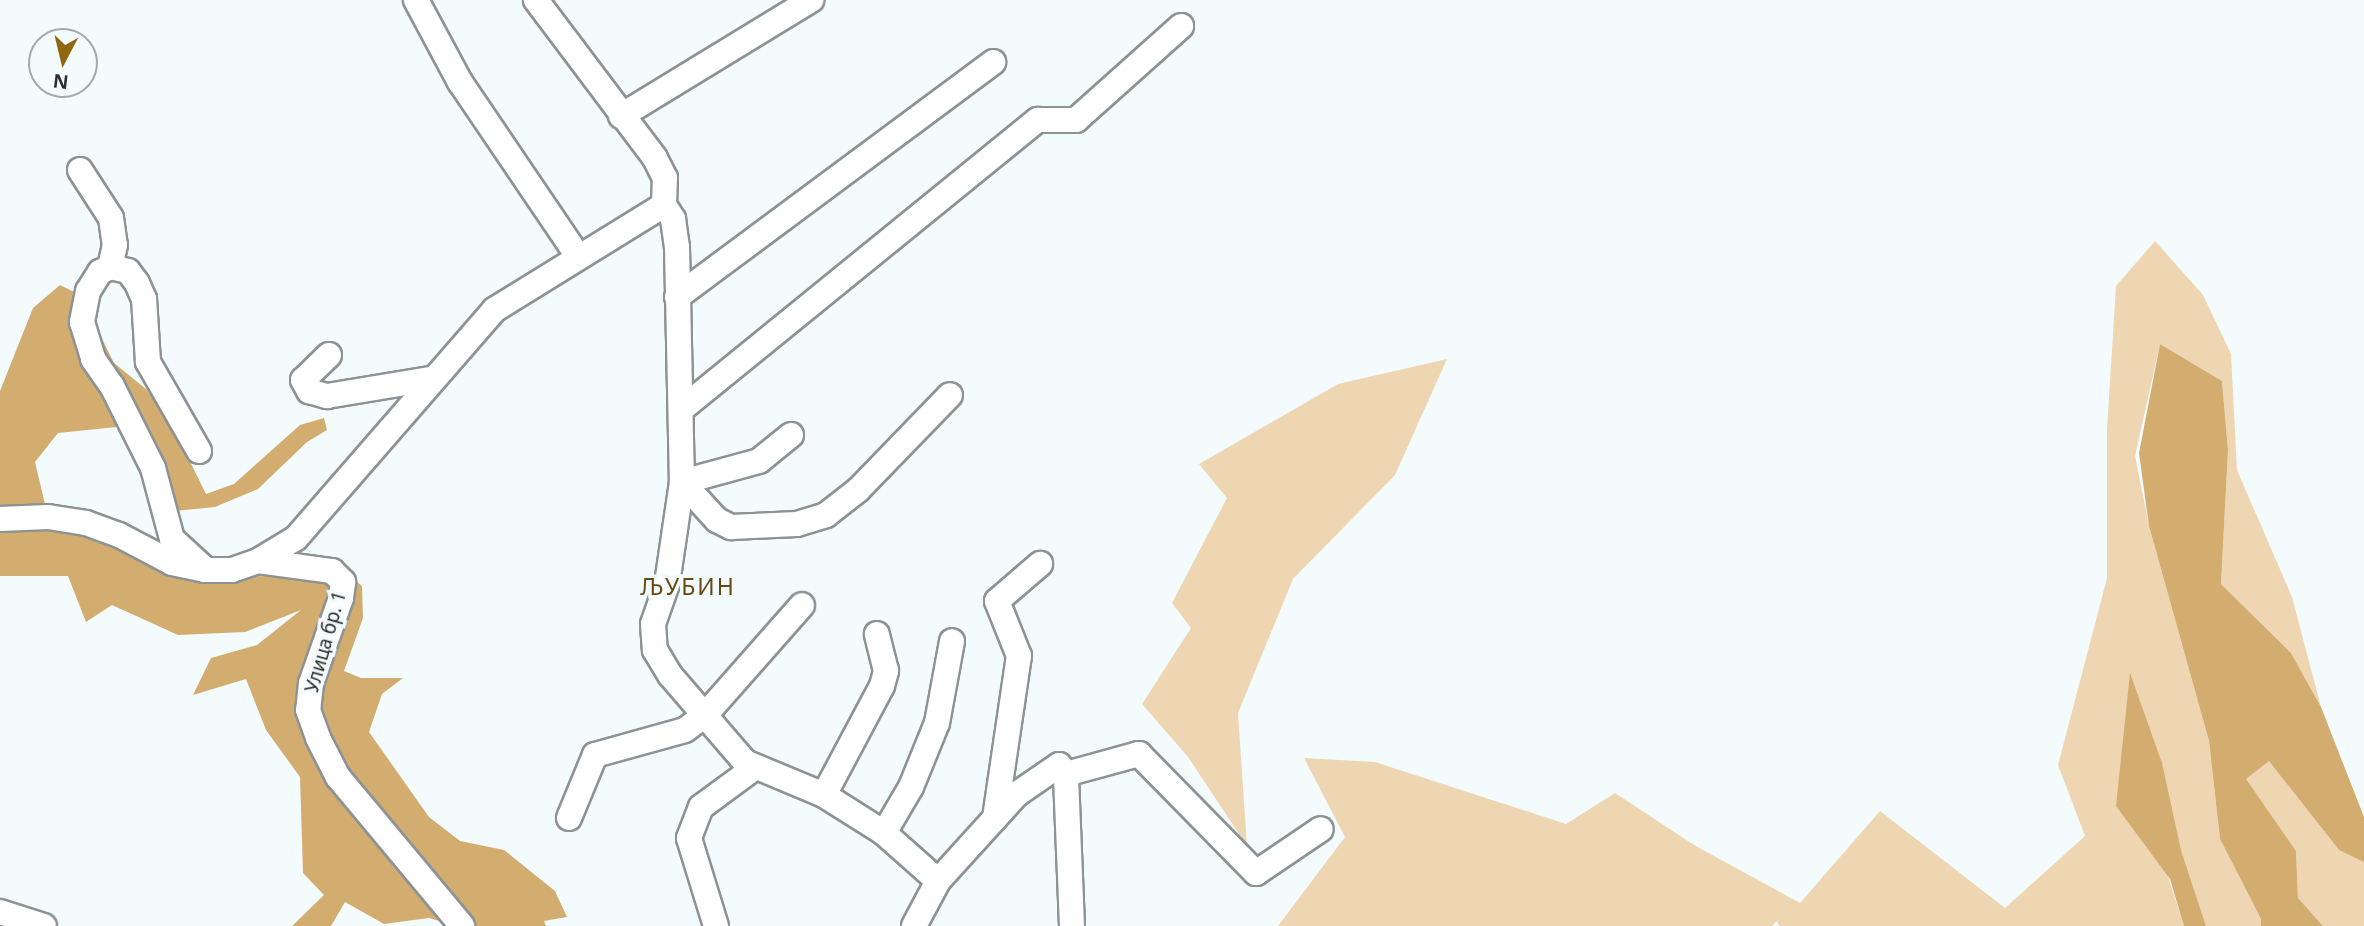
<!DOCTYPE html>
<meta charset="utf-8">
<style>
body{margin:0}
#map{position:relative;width:2364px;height:926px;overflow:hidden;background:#f4fbfc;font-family:"Noto Sans",sans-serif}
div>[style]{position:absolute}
.green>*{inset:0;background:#eed6b2}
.forest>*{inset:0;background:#d3ac70}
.roads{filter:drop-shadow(2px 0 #8d9394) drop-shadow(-2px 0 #8d9394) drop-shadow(0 2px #8d9394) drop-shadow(0 -2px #8d9394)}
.minor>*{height:24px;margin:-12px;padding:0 12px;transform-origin:12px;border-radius:12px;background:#fff}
span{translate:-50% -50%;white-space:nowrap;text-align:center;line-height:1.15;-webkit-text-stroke:7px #f4fbfc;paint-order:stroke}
.street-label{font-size:19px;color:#2b2d2e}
.quarter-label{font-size:23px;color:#674912;letter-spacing:2px}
.north{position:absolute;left:28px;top:28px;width:70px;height:70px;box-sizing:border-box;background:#f4fbfc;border:2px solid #a4a9aa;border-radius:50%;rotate:187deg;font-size:19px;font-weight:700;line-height:28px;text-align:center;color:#2b2d2e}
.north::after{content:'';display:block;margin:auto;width:24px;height:32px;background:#916610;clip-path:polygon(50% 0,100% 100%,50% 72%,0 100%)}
</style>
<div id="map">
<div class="green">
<i style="clip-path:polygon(2155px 241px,2203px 295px,2231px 354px,2237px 470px,2292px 597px,2321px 707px,2291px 653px,2221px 584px,2228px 450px,2222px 381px,2160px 344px,2135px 456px,2149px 526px,2209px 741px,2220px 839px,2261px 919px,2261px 926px,2206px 926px,2181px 850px,2166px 870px,2184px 926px,1779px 926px,1777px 921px,1772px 926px,1278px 926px,1345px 837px,1304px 758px,1375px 762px,1566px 824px,1615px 793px,1694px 845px,1800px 903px,1880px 811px,2005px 908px,2085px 836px,2058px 765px,2107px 578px,2107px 430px,2116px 286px)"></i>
<i style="clip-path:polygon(1447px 359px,1395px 475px,1293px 579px,1238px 713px,1247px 846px,1188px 757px,1142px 704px,1191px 628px,1172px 603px,1227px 498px,1199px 464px,1338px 384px)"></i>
<i style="clip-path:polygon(2269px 760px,2339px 850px,2364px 859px,2364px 926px,2323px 926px,2298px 898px,2296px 851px,2245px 779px)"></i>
</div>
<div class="forest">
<i style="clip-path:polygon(60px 285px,90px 300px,98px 331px,114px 363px,146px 389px,172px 425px,206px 494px,234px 484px,300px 425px,324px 418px,327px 430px,307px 442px,258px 489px,215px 507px,175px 511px,156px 458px,117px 427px,58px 433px,35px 462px,48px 517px,205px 577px,275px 576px,316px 582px,350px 576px,362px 586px,363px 618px,344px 671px,361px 678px,403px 678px,382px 694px,369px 732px,429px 817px,460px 841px,504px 850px,555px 891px,567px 917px,544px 921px,546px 926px,457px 926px,429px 918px,384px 924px,345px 902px,331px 926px,292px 926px,324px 895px,303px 873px,300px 777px,266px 730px,246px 679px,193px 695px,211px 658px,257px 645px,301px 610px,245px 632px,178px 635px,112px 605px,86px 622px,68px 576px,0 576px,0 391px,33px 308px)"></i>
<i style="clip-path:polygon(2160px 344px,2222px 381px,2228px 450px,2221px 584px,2291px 653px,2321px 707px,2364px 817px,2364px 862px,2339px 850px,2269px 761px,2246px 779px,2296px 851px,2298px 898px,2323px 926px,2261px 926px,2261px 919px,2220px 839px,2209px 741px,2149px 526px,2139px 453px)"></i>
<i style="clip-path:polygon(2130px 673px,2162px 763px,2181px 850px,2206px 926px,2184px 926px,2170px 879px,2116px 806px)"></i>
</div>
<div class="roads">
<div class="minor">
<i style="left:416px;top:0;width:93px;rotate:61.8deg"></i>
<i style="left:460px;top:82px;width:210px;rotate:55.9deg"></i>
<i style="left:621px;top:116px;width:223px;rotate:-31.4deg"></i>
<i style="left:80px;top:170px;width:57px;rotate:57.1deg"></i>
<i style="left:111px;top:218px;width:27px;rotate:82deg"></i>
<i style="left:115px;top:245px;width:23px;rotate:103deg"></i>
<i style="left:664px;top:205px;width:17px;rotate:57deg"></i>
<i style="left:673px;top:219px;width:28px;rotate:82deg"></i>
<i style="left:677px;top:247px;width:235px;rotate:88.8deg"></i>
<i style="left:682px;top:482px;width:103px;rotate:98.4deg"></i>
<i style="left:667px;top:584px;width:42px;rotate:109.3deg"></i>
<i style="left:653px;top:624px;width:26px;rotate:86deg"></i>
<i style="left:655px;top:650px;width:29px;rotate:59deg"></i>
<i style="left:670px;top:675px;width:115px;rotate:49.2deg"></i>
<i style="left:745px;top:762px;width:86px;rotate:22.7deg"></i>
<i style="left:824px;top:795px;width:71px;rotate:32.3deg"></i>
<i style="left:884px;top:833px;width:72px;rotate:41.6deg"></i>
<i style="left:938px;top:881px;width:118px;rotate:-47.8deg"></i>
<i style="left:1017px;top:794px;width:51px;rotate:-34.6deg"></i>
<i style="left:1059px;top:765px;width:11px;rotate:52deg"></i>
<i style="left:677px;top:297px;width:394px;rotate:-36.6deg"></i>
<i style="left:329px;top:355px;width:36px;rotate:136deg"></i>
<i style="left:303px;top:380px;width:13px;rotate:61deg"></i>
<i style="left:309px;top:391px;width:19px;rotate:16deg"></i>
<i style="left:327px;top:396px;width:104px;rotate:-9.4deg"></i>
<i style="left:683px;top:408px;width:457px;rotate:-39.1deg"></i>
<i style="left:1038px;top:120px;width:38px"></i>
<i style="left:1076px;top:120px;width:141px;rotate:-41.8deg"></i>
<i style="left:791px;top:435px;width:41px;rotate:140.9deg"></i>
<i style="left:759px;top:461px;width:80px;rotate:164.7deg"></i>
<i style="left:682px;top:482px;width:52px;rotate:47.4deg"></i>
<i style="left:717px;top:520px;width:16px;rotate:27deg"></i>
<i style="left:731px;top:527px;width:66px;rotate:-2.6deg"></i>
<i style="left:797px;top:524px;width:30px;rotate:-17deg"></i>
<i style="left:826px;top:515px;width:41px;rotate:-38deg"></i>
<i style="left:858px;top:490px;width:132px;rotate:-45.9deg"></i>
<i style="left:199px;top:451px;width:103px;rotate:-119.8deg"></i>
<i style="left:148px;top:362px;width:63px;rotate:-93.6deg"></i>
<i style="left:144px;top:299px;width:17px;rotate:-114deg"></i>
<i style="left:137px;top:283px;width:15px;rotate:-127deg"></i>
<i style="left:128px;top:271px;width:18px;rotate:-167deg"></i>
<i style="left:110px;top:267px;width:11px;rotate:153deg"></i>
<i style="left:100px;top:272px;width:22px;rotate:122deg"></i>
<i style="left:88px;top:291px;width:32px;rotate:101deg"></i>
<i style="left:82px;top:322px;width:39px;rotate:73deg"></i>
<i style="left:93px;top:359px;width:33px;rotate:55deg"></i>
<i style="left:112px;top:386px;width:92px;rotate:63.4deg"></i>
<i style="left:153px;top:468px;width:73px;rotate:75deg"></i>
<i style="left:172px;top:539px;width:45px;rotate:42.3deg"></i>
<i style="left:0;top:519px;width:48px;rotate:-2.4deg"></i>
<i style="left:48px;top:517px;width:38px;rotate:9deg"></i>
<i style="left:86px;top:523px;width:35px;rotate:20deg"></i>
<i style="left:119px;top:535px;width:60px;rotate:27.8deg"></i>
<i style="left:172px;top:563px;width:34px;rotate:12deg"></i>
<i style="left:205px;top:570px;width:27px"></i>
<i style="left:232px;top:570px;width:28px;rotate:-19deg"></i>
<i style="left:258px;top:561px;width:75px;rotate:7.7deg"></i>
<i style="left:332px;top:571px;width:16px;rotate:45deg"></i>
<i style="left:343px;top:582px;width:16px;rotate:97deg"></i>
<i style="left:341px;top:598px;width:90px;rotate:109.4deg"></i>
<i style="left:311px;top:683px;width:27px;rotate:96deg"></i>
<i style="left:308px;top:710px;width:30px;rotate:70deg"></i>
<i style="left:318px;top:738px;width:44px;rotate:62.9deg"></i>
<i style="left:338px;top:777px;width:194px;rotate:50.2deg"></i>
<i style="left:258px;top:561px;width:44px;rotate:-31.2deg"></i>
<i style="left:296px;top:538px;width:302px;rotate:-49deg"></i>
<i style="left:494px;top:310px;width:200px;rotate:-31.7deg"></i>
<i style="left:664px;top:205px;width:27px;rotate:-88deg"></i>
<i style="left:665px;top:178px;width:22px;rotate:-117deg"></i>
<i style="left:655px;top:158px;width:198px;rotate:-127deg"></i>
<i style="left:824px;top:795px;width:123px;rotate:-62deg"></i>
<i style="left:882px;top:686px;width:16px;rotate:-75deg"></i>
<i style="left:886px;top:671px;width:38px;rotate:-104deg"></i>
<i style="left:569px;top:818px;width:68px;rotate:-67.6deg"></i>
<i style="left:595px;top:755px;width:93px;rotate:-15.5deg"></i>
<i style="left:685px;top:730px;width:26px;rotate:-37deg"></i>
<i style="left:706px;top:714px;width:145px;rotate:-48.6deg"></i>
<i style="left:995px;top:818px;width:164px;rotate:-81.6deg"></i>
<i style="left:1019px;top:656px;width:59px;rotate:-111.8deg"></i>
<i style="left:997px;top:601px;width:57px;rotate:-40.7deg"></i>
<i style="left:884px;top:833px;width:53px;rotate:-59.6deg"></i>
<i style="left:911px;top:787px;width:69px;rotate:-67.9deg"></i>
<i style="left:937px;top:723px;width:83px;rotate:-79.6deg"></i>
<i style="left:0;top:912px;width:46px;rotate:17.7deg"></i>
<i style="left:716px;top:926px;width:92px;rotate:-107.1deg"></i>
<i style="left:689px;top:838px;width:33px;rotate:-69deg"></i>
<i style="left:701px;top:807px;width:66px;rotate:-36.3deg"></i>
<i style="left:914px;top:926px;width:51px;rotate:-61.9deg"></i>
<i style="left:1072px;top:926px;width:152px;rotate:-92.3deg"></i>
<i style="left:1066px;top:774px;width:76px;rotate:-15.3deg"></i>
<i style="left:1139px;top:754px;width:167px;rotate:45.5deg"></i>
<i style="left:1256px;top:873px;width:78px;rotate:-34.1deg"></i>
</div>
</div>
<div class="street-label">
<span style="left:326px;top:642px;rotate:-74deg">Улица бр. 1</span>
</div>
<div class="quarter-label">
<span style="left:688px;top:586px">ЉУБИН</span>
</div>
<div class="north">N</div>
</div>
